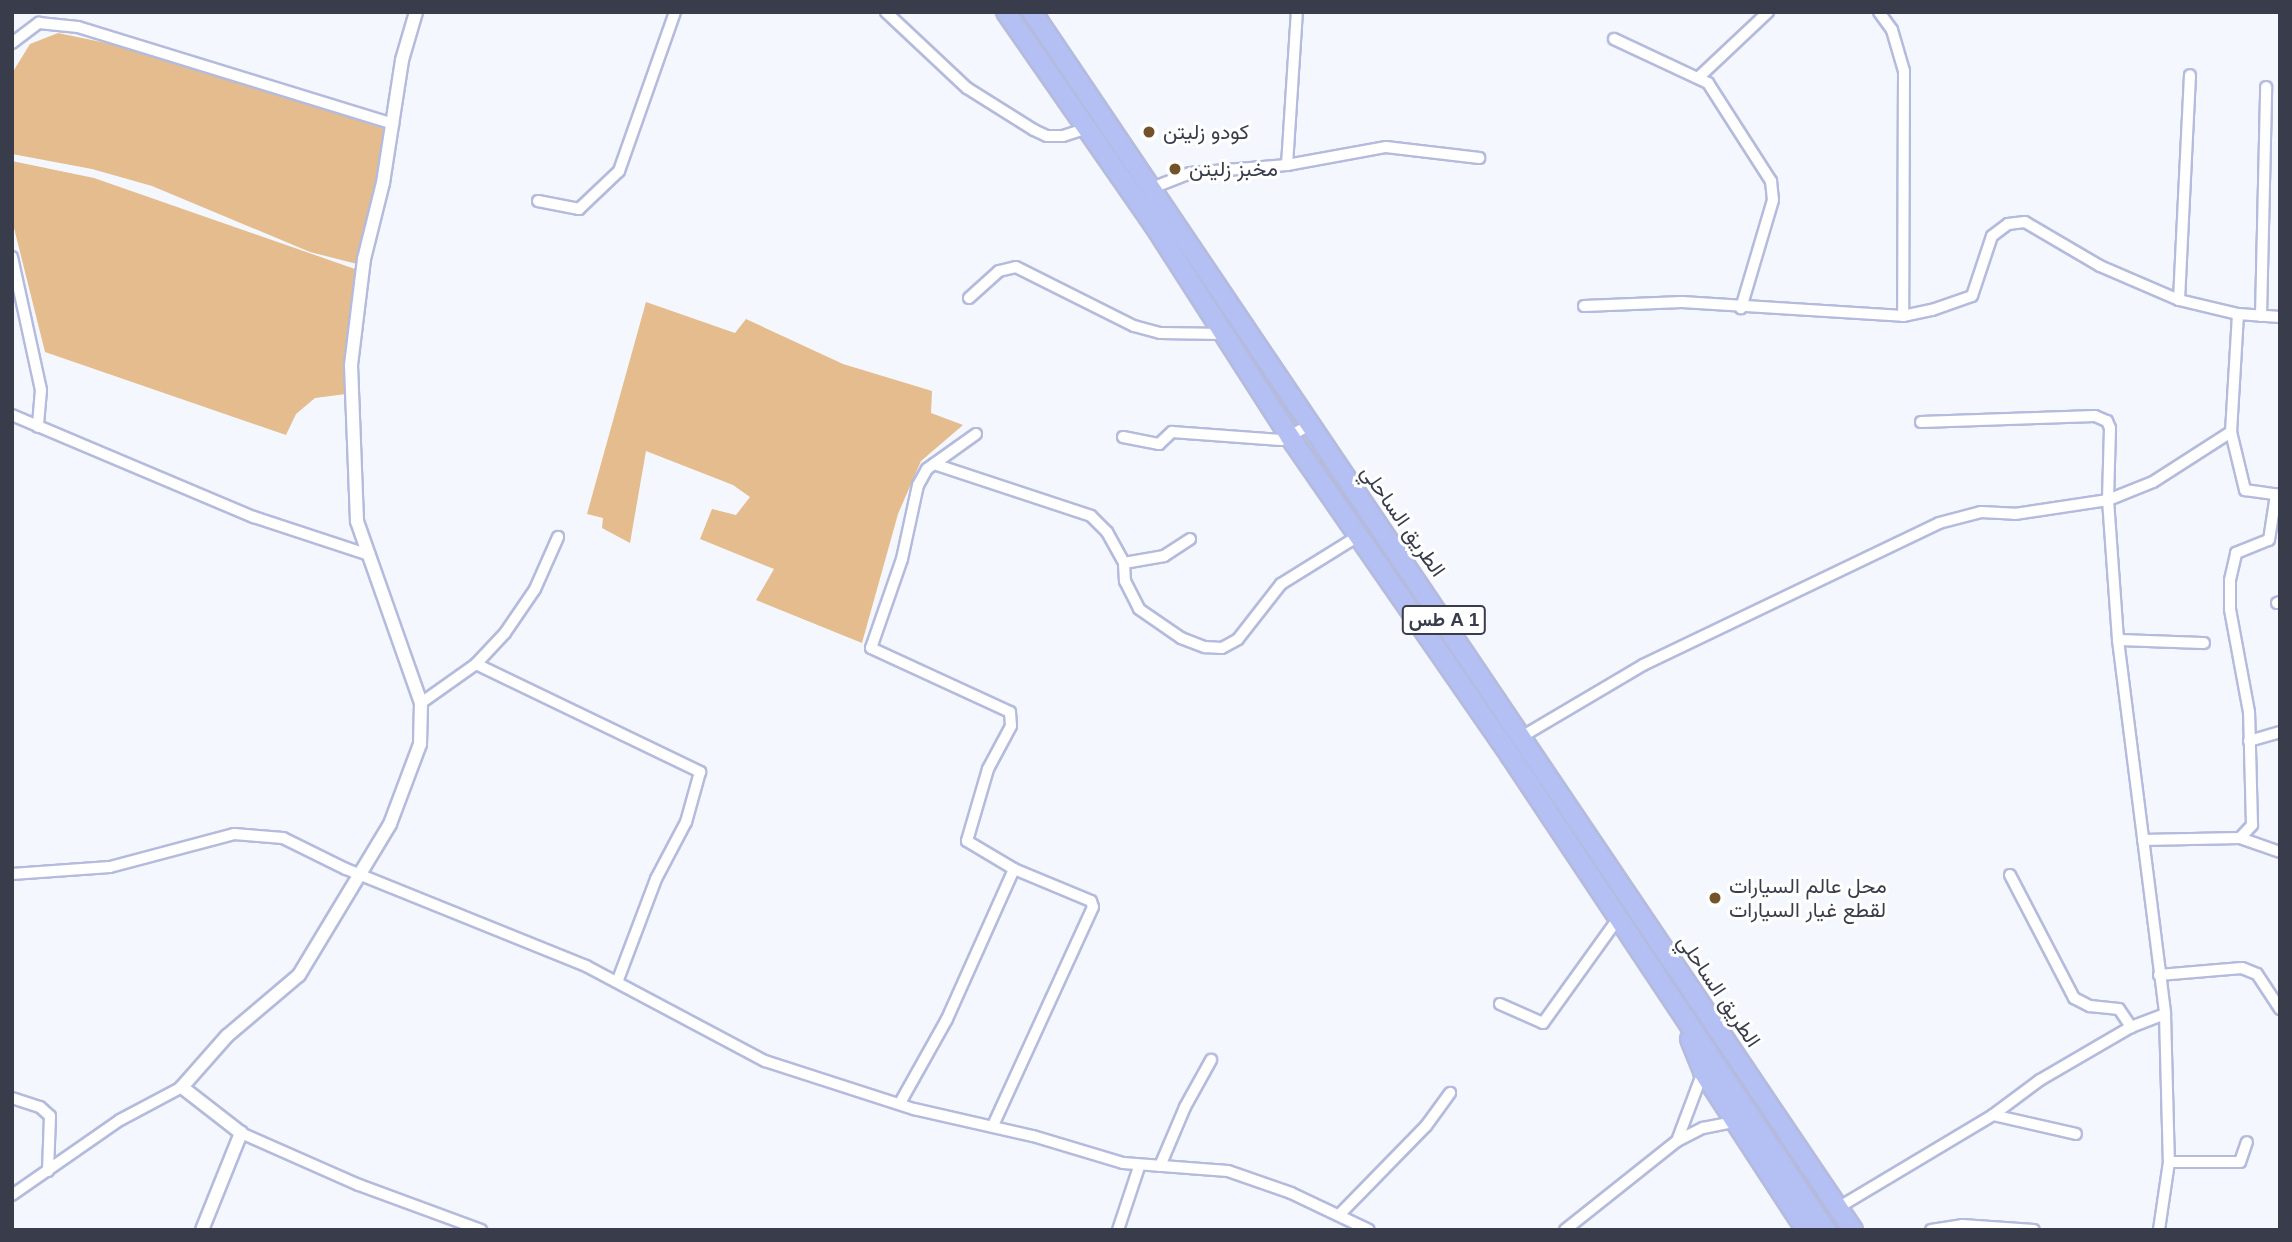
<!DOCTYPE html>
<meta charset="utf-8">
<style>
body{margin:0}
#map{position:relative;width:2292px;height:1242px;overflow:hidden;background:#f5f7fe;font-family:Helvetica,Vazirmatn,sans-serif}
div>[style]{position:absolute}
.green>*{inset:0;background:#e4bc8e}
.roads{filter:drop-shadow(2px 0 #b4bbdc) drop-shadow(-2px 0 #b4bbdc) drop-shadow(0 2px #b4bbdc) drop-shadow(0 -2px #b4bbdc)}
.minor>*{height:10px;margin:-5px;padding:0 5px;transform-origin:5px;border-radius:5px;background:#fff}
.tertiary>*{height:12px;margin:-6px;padding:0 6px;transform-origin:6px;border-radius:6px;background:#fff}
.trunk>*{height:18px;margin:-9px;padding:0 9px;transform-origin:9px;border-radius:9px;background:#b4bff4}
.dots>*{width:19px;height:19px;translate:-50% -50%;box-sizing:border-box;border:4px solid #fff;border-radius:50%}
span{translate:-50% -50%;white-space:nowrap;text-align:center;line-height:1.15;-webkit-text-stroke:6px #fff;paint-order:stroke}
.shield-label span{padding:2px 5px;background:#fff;border:2px solid;border-radius:5px;-webkit-text-stroke-width:0}
.shield-label{font-size:19px;color:#393c4a;font-weight:700}
.poi-label{font-size:21px;color:#393c4a}
.left{translate:0 -50%;text-align:left}
.street-label{font-size:21px;color:#393c4a}
.frame{position:absolute;inset:0;border:14px solid #393c4a;pointer-events:none}
</style>
<div id="map">
<div class="green">
<i style="clip-path:polygon(58px 33px,135px 49px,388px 130px,357px 264px,310px 252px,152px 186px,92px 169px,12px 154px,14px 70px,30px 44px)"></i>
<i style="clip-path:polygon(12px 161px,94px 178px,355px 269px,346px 394px,315px 398px,296px 414px,286px 435px,45px 352px,14px 228px)"></i>
<i style="clip-path:polygon(646px 302px,735px 333px,746px 319px,843px 364px,932px 391px,931px 413px,963px 425px,921px 461px,898px 514px,862px 643px,756px 600px,774px 569px,700px 539px,712px 509px,736px 515px,750px 497px,733px 485px,646px 451px,630px 543px,602px 528px,603px 518px,587px 514px)"></i>
</div>
<div class="roads">
<div class="minor">
<i style="left:886px;top:12px;width:111px;rotate:43.2deg"></i>
<i style="left:967px;top:88px;width:79px;rotate:32.1deg"></i>
<i style="left:1034px;top:130px;width:14px;rotate:25deg"></i>
<i style="left:1047px;top:136px;width:16px"></i>
<i style="left:1063px;top:136px;width:22px;rotate:-18deg"></i>
<i style="left:1879px;top:12px;width:22px;rotate:54deg"></i>
<i style="left:1892px;top:30px;width:43px;rotate:73.7deg"></i>
<i style="left:1904px;top:71px;width:245px;rotate:90.2deg"></i>
<i style="left:1614px;top:39px;width:104px;rotate:25.1deg"></i>
<i style="left:1708px;top:83px;width:117px;rotate:57.3deg"></i>
<i style="left:1771px;top:181px;width:19px;rotate:84deg"></i>
<i style="left:1773px;top:200px;width:113px;rotate:106.5deg"></i>
<i style="left:12px;top:43px;width:34px;rotate:-37deg"></i>
<i style="left:39px;top:23px;width:39px;rotate:6deg"></i>
<i style="left:78px;top:27px;width:330px;rotate:17.1deg"></i>
<i style="left:1699px;top:77px;width:95px;rotate:-43.3deg"></i>
<i style="left:1287px;top:165px;width:153px;rotate:-86.3deg"></i>
<i style="left:1152px;top:188px;width:41px;rotate:-21.5deg"></i>
<i style="left:1190px;top:173px;width:97px;rotate:-4.7deg"></i>
<i style="left:1287px;top:165px;width:101px;rotate:-10.3deg"></i>
<i style="left:1386px;top:147px;width:94px;rotate:6.7deg"></i>
<i style="left:538px;top:201px;width:42px;rotate:11deg"></i>
<i style="left:579px;top:209px;width:55px;rotate:-43.5deg"></i>
<i style="left:619px;top:171px;width:169px;rotate:-70.6deg"></i>
<i style="left:12px;top:257px;width:136px;rotate:77.7deg"></i>
<i style="left:41px;top:390px;width:37px;rotate:95deg"></i>
<i style="left:969px;top:298px;width:40px;rotate:-42deg"></i>
<i style="left:999px;top:271px;width:17px;rotate:-13deg"></i>
<i style="left:1016px;top:267px;width:132px;rotate:26.6deg"></i>
<i style="left:1134px;top:326px;width:27px;rotate:15deg"></i>
<i style="left:1160px;top:333px;width:64px;rotate:0.9deg"></i>
<i style="left:2179px;top:300px;width:225px;rotate:-87.2deg"></i>
<i style="left:1584px;top:306px;width:98px;rotate:-2.3deg"></i>
<i style="left:1682px;top:302px;width:221px;rotate:3.6deg"></i>
<i style="left:1903px;top:316px;width:30px;rotate:-12deg"></i>
<i style="left:1932px;top:310px;width:42px;rotate:-19.3deg"></i>
<i style="left:1972px;top:296px;width:63px;rotate:-71.6deg"></i>
<i style="left:1992px;top:236px;width:20px;rotate:-37deg"></i>
<i style="left:2008px;top:224px;width:17px;rotate:-7deg"></i>
<i style="left:2025px;top:222px;width:87px;rotate:30.4deg"></i>
<i style="left:2100px;top:266px;width:86px;rotate:23.3deg"></i>
<i style="left:2179px;top:300px;width:61px;rotate:13.3deg"></i>
<i style="left:2238px;top:314px;width:42px;rotate:4.1deg"></i>
<i style="left:2261px;top:316px;width:229px;rotate:-88.7deg"></i>
<i style="left:12px;top:415px;width:263px;rotate:22.9deg"></i>
<i style="left:254px;top:517px;width:118px;rotate:18.3deg"></i>
<i style="left:1921px;top:422px;width:174px;rotate:-2deg"></i>
<i style="left:2095px;top:416px;width:13px;rotate:23deg"></i>
<i style="left:2107px;top:421px;width:8px;rotate:67deg"></i>
<i style="left:2110px;top:428px;width:72px;rotate:91.6deg"></i>
<i style="left:2108px;top:500px;width:140px;rotate:85.9deg"></i>
<i style="left:2118px;top:640px;width:377px;rotate:82.8deg"></i>
<i style="left:2165px;top:1014px;width:148px;rotate:88.5deg"></i>
<i style="left:2169px;top:1162px;width:69px;rotate:98.4deg"></i>
<i style="left:2231px;top:432px;width:60px;rotate:76.4deg"></i>
<i style="left:2245px;top:490px;width:35px;rotate:8deg"></i>
<i style="left:976px;top:434px;width:60px;rotate:144.5deg"></i>
<i style="left:927px;top:469px;width:18px;rotate:119deg"></i>
<i style="left:918px;top:485px;width:76px;rotate:102.2deg"></i>
<i style="left:902px;top:559px;width:94px;rotate:109.2deg"></i>
<i style="left:871px;top:648px;width:153px;rotate:24.7deg"></i>
<i style="left:1010px;top:712px;width:14px;rotate:86deg"></i>
<i style="left:1011px;top:726px;width:49px;rotate:118.1deg"></i>
<i style="left:988px;top:769px;width:75px;rotate:106.3deg"></i>
<i style="left:967px;top:841px;width:55px;rotate:30.8deg"></i>
<i style="left:1014px;top:869px;width:83px;rotate:22.6deg"></i>
<i style="left:1091px;top:901px;width:6px;rotate:72deg"></i>
<i style="left:1093px;top:907px;width:240px;rotate:114.6deg"></i>
<i style="left:1123px;top:437px;width:37px;rotate:11deg"></i>
<i style="left:1159px;top:444px;width:18px;rotate:-43deg"></i>
<i style="left:1172px;top:432px;width:109px;rotate:4.2deg"></i>
<i style="left:1281px;top:440px;width:33px;rotate:-27deg"></i>
<i style="left:934px;top:464px;width:165px;rotate:18.3deg"></i>
<i style="left:1091px;top:516px;width:23px;rotate:45deg"></i>
<i style="left:1107px;top:532px;width:35px;rotate:61deg"></i>
<i style="left:1124px;top:563px;width:18px;rotate:87deg"></i>
<i style="left:1125px;top:581px;width:31px;rotate:63deg"></i>
<i style="left:1139px;top:609px;width:51px;rotate:34.6deg"></i>
<i style="left:1181px;top:638px;width:26px;rotate:21deg"></i>
<i style="left:1205px;top:647px;width:17px;rotate:3deg"></i>
<i style="left:1222px;top:648px;width:18px;rotate:-29deg"></i>
<i style="left:1238px;top:639px;width:70px;rotate:-52deg"></i>
<i style="left:1281px;top:584px;width:91px;rotate:-31.9deg"></i>
<i style="left:1124px;top:563px;width:41px;rotate:-9.9deg"></i>
<i style="left:1164px;top:556px;width:31px;rotate:-33deg"></i>
<i style="left:2277px;top:603px;width:3px;rotate:-18deg"></i>
<i style="left:2118px;top:640px;width:86px;rotate:2deg"></i>
<i style="left:476px;top:664px;width:249px;rotate:25.7deg"></i>
<i style="left:700px;top:772px;width:52px;rotate:105.6deg"></i>
<i style="left:686px;top:822px;width:64px;rotate:117.8deg"></i>
<i style="left:656px;top:879px;width:110px;rotate:110.7deg"></i>
<i style="left:421px;top:703px;width:67px;rotate:-35.3deg"></i>
<i style="left:476px;top:664px;width:42px;rotate:-46.9deg"></i>
<i style="left:505px;top:633px;width:53px;rotate:-55.7deg"></i>
<i style="left:535px;top:589px;width:57px;rotate:-66.1deg"></i>
<i style="left:1523px;top:736px;width:139px;rotate:-30.6deg"></i>
<i style="left:1643px;top:665px;width:328px;rotate:-25.6deg"></i>
<i style="left:1939px;top:523px;width:43px;rotate:-14.7deg"></i>
<i style="left:1981px;top:512px;width:34px;rotate:3deg"></i>
<i style="left:2015px;top:514px;width:94px;rotate:-8.6deg"></i>
<i style="left:2108px;top:500px;width:48px;rotate:-21.8deg"></i>
<i style="left:2153px;top:482px;width:93px;rotate:-32.7deg"></i>
<i style="left:2231px;top:432px;width:118px;rotate:-86.6deg"></i>
<i style="left:2249px;top:741px;width:32px;rotate:-16deg"></i>
<i style="left:2240px;top:838px;width:18px;rotate:-47deg"></i>
<i style="left:2252px;top:825px;width:113px;rotate:-91.5deg"></i>
<i style="left:2249px;top:712px;width:105px;rotate:-100.5deg"></i>
<i style="left:2230px;top:609px;width:29px;rotate:-90deg"></i>
<i style="left:2230px;top:580px;width:28px;rotate:-77deg"></i>
<i style="left:2236px;top:553px;width:35px;rotate:-22deg"></i>
<i style="left:2269px;top:540px;width:46px;rotate:-81.2deg"></i>
<i style="left:2143px;top:840px;width:97px;rotate:-1.2deg"></i>
<i style="left:2240px;top:838px;width:42px;rotate:19.3deg"></i>
<i style="left:12px;top:874px;width:98px;rotate:-4.1deg"></i>
<i style="left:110px;top:867px;width:128px;rotate:-14.9deg"></i>
<i style="left:234px;top:834px;width:49px;rotate:4.7deg"></i>
<i style="left:283px;top:838px;width:70px;rotate:26.2deg"></i>
<i style="left:346px;top:869px;width:259px;rotate:22deg"></i>
<i style="left:586px;top:966px;width:203px;rotate:28deg"></i>
<i style="left:765px;top:1061px;width:157px;rotate:17.9deg"></i>
<i style="left:914px;top:1109px;width:122px;rotate:12.8deg"></i>
<i style="left:1033px;top:1136px;width:94px;rotate:16.7deg"></i>
<i style="left:1123px;top:1163px;width:105px;rotate:4.4deg"></i>
<i style="left:1228px;top:1171px;width:67px;rotate:19.2deg"></i>
<i style="left:1291px;top:1193px;width:86px;rotate:25.4deg"></i>
<i style="left:2010px;top:875px;width:139px;rotate:62.5deg"></i>
<i style="left:2074px;top:998px;width:18px;rotate:27deg"></i>
<i style="left:2090px;top:1006px;width:29px;rotate:6deg"></i>
<i style="left:2119px;top:1009px;width:22px;rotate:56deg"></i>
<i style="left:2159px;top:975px;width:83px;rotate:-4.8deg"></i>
<i style="left:2242px;top:968px;width:16px;rotate:22deg"></i>
<i style="left:2257px;top:974px;width:42px;rotate:56.7deg"></i>
<i style="left:1500px;top:1004px;width:47px;rotate:23.8deg"></i>
<i style="left:1543px;top:1023px;width:127px;rotate:-54.3deg"></i>
<i style="left:12px;top:1098px;width:29px;rotate:18deg"></i>
<i style="left:40px;top:1107px;width:13px;rotate:42deg"></i>
<i style="left:50px;top:1116px;width:55px;rotate:92.1deg"></i>
<i style="left:900px;top:1103px;width:96px;rotate:-60.8deg"></i>
<i style="left:947px;top:1019px;width:164px;rotate:-65.9deg"></i>
<i style="left:1993px;top:1115px;width:85px;rotate:12.9deg"></i>
<i style="left:241px;top:1133px;width:129px;rotate:23.8deg"></i>
<i style="left:359px;top:1185px;width:130px;rotate:20.2deg"></i>
<i style="left:1677px;top:1141px;width:74px;rotate:-69.4deg"></i>
<i style="left:2169px;top:1162px;width:71px"></i>
<i style="left:2240px;top:1162px;width:21px;rotate:-71deg"></i>
<i style="left:1160px;top:1166px;width:64px;rotate:-67deg"></i>
<i style="left:1185px;top:1107px;width:54px;rotate:-61deg"></i>
<i style="left:12px;top:1195px;width:131px;rotate:-34.8deg"></i>
<i style="left:120px;top:1120px;width:70px;rotate:-28deg"></i>
<i style="left:1846px;top:1203px;width:171px;rotate:-30.9deg"></i>
<i style="left:1993px;top:1115px;width:59px;rotate:-36.7deg"></i>
<i style="left:2040px;top:1080px;width:105px;rotate:-30.2deg"></i>
<i style="left:2131px;top:1027px;width:36px;rotate:-21deg"></i>
<i style="left:1340px;top:1214px;width:123px;rotate:-45.7deg"></i>
<i style="left:1426px;top:1126px;width:41px;rotate:-54deg"></i>
<i style="left:1118px;top:1230px;width:66px;rotate:-71.6deg"></i>
<i style="left:1565px;top:1230px;width:143px;rotate:-38.5deg"></i>
<i style="left:1677px;top:1141px;width:29px;rotate:-27deg"></i>
<i style="left:1703px;top:1128px;width:33px;rotate:-11deg"></i>
<i style="left:1931px;top:1230px;width:31px;rotate:-9deg"></i>
<i style="left:1962px;top:1225px;width:72px;rotate:4deg"></i>
</div>
<div class="tertiary">
<i style="left:202px;top:1230px;width:105px;rotate:-68.1deg"></i>
<i style="left:241px;top:1133px;width:75px;rotate:-142.1deg"></i>
<i style="left:182px;top:1087px;width:68px;rotate:-48.6deg"></i>
<i style="left:227px;top:1036px;width:94px;rotate:-40.3deg"></i>
<i style="left:299px;top:975px;width:176px;rotate:-58.9deg"></i>
<i style="left:390px;top:824px;width:85px;rotate:-69.4deg"></i>
<i style="left:420px;top:744px;width:41px;rotate:-88.6deg"></i>
<i style="left:421px;top:703px;width:193px;rotate:-109.4deg"></i>
<i style="left:357px;top:521px;width:156px;rotate:-92.2deg"></i>
<i style="left:351px;top:365px;width:107px;rotate:-83deg"></i>
<i style="left:364px;top:259px;width:78px;rotate:-76deg"></i>
<i style="left:383px;top:183px;width:124px;rotate:-81.2deg"></i>
<i style="left:402px;top:60px;width:50px;rotate:-73.7deg"></i>
</div>
<div class="trunk">
<i style="left:1006px;top:12px;width:259px;rotate:55.2deg"></i>
<i style="left:1154px;top:225px;width:252px;rotate:57.3deg"></i>
<i style="left:1290px;top:437px;width:387px;rotate:55.3deg"></i>
<i style="left:1510px;top:755px;width:571px;rotate:56.37deg"></i>
<i style="left:1032px;top:12px;width:1469px;rotate:56.02deg"></i>
<i style="left:1690px;top:1039px;width:35px;rotate:68deg"></i>
<i style="left:1703px;top:1072px;width:189px;rotate:56.9deg"></i>
</div>
</div>
<div class="dots">
<i style="left:1149px;top:132px;background:#74532a"></i>
<i style="left:1175px;top:169px;background:#74532a"></i>
<i style="left:1715px;top:898px;background:#74532a"></i>
</div>
<div class="shield-label">
<span style="left:1444px;top:620px">طس A 1</span>
</div>
<div class="poi-label">
<span class="left" style="left:1163px;top:132px">كودو زليتن</span>
<span class="left" style="left:1189px;top:169px">مخبز زليتن</span>
<span class="left" style="left:1729px;top:898px">محل عالم السيارات<br>لقطع غيار السيارات</span>
</div>
<div class="street-label">
<span style="left:1403px;top:521px;rotate:55deg">الطريق الساحلي</span>
<span style="left:1719px;top:991px;rotate:56deg">الطريق الساحلي</span>
</div>
<div class="frame"></div>
</div>
